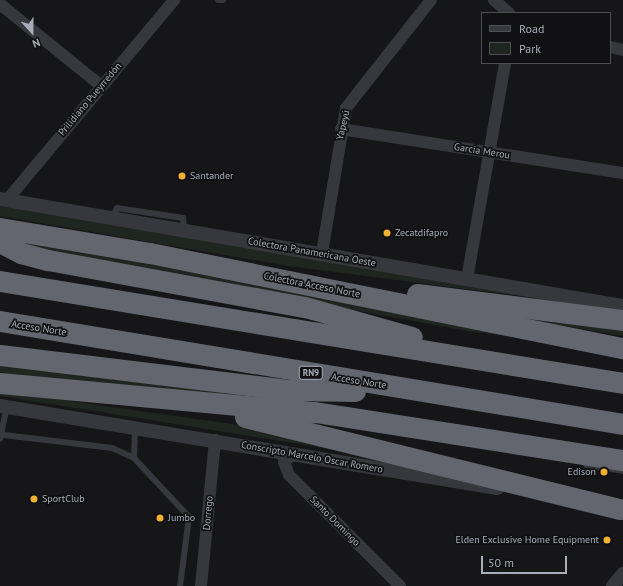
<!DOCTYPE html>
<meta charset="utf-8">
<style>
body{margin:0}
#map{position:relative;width:623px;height:586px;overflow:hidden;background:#161618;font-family:"PT Sans",sans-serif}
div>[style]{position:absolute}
.green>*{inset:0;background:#1e261f}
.service>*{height:6px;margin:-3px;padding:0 3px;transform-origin:3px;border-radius:3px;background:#37383d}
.minor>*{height:12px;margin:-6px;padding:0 6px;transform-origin:6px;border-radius:6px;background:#37383d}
.tertiary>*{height:14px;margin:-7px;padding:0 7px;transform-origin:7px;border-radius:7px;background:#37383d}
.motorway>*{height:21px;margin:-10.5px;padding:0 10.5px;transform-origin:10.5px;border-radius:10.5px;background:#63666e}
.dots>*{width:11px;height:11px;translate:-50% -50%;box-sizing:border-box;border:2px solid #111113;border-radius:50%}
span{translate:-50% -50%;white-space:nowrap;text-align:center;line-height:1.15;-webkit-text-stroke:3.5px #111113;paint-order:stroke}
.shield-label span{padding:1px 3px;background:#111113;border:1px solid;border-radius:3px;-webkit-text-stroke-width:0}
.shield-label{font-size:9px;color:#a8adb8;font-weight:700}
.street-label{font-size:10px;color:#a8adb8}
.poi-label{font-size:10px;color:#a8adb8}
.left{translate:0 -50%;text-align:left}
.right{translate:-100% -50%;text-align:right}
.legend{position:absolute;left:481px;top:12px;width:130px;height:52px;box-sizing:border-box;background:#111113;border:1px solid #4d4f55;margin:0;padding:5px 7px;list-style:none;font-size:12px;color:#a8adb8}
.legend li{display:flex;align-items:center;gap:8px;height:20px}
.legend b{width:20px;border:1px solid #4d4f55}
.north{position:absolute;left:12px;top:12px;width:40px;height:40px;-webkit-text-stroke:3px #111113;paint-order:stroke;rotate:159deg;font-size:11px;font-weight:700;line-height:16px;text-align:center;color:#a8adb8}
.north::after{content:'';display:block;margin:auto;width:14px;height:18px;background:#a8adb8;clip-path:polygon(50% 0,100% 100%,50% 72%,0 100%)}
.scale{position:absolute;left:481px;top:556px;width:86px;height:18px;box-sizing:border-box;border:2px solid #a8adb8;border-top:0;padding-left:5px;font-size:12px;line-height:14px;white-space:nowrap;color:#a8adb8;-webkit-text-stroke:3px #111113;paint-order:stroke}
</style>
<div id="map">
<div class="green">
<i style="clip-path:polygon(0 203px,604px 307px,288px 266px,0 216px)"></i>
<i style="clip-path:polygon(12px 239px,228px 276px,548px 341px,467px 331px,58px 255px)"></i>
<i style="clip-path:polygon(528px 320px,623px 330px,623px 336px)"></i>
<i style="clip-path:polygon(0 364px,322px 404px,21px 376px,0 372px)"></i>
<i style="clip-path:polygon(0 391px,232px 424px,399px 460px,0 396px)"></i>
</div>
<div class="service">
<i style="left:218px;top:0;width:5px"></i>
<i style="left:112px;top:218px;width:11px;rotate:-63deg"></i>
<i style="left:117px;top:208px;width:67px;rotate:8.6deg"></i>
<i style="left:183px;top:218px;width:12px;rotate:85deg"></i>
<i style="left:4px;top:435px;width:109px;rotate:6.9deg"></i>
<i style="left:112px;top:448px;width:24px;rotate:24deg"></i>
<i style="left:134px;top:458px;width:81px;rotate:47deg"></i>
<i style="left:189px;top:517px;width:70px;rotate:97.4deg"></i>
<i style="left:0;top:439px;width:33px;rotate:-78deg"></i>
<i style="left:134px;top:458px;width:30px;rotate:-88deg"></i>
<i style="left:586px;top:465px;width:37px;rotate:9deg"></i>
</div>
<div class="minor">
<i style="left:494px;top:0;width:20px;rotate:41deg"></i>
<i style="left:0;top:4px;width:129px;rotate:39deg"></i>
<i style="left:610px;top:47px;width:13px;rotate:13deg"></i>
<i style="left:341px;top:129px;width:285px;rotate:8.9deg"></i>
<i style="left:7px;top:200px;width:261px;rotate:-50.1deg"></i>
<i style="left:322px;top:253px;width:147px;rotate:-80.6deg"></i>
<i style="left:346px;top:108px;width:137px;rotate:-51.8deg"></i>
<i style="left:467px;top:279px;width:219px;rotate:-80deg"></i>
<i style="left:293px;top:454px;width:12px;rotate:138deg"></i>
<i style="left:284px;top:462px;width:14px;rotate:69deg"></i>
<i style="left:289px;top:475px;width:157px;rotate:45deg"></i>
<i style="left:201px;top:586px;width:147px;rotate:-84.5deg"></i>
</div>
<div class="tertiary">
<i style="left:0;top:199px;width:632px;rotate:9.75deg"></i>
<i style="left:0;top:406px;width:504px;rotate:9.37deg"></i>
<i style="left:613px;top:586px;width:16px;rotate:-50deg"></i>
</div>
<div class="motorway">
<i style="left:0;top:228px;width:152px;rotate:9.5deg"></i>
<i style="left:150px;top:253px;width:482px;rotate:11.4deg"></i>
<i style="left:0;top:242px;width:24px;rotate:28deg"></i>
<i style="left:21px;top:253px;width:28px;rotate:15deg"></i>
<i style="left:48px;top:260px;width:261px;rotate:10.4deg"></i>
<i style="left:305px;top:307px;width:111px;rotate:15.7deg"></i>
<i style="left:0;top:281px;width:631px;rotate:9.3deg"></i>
<i style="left:417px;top:294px;width:208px;rotate:7.2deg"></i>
<i style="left:0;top:321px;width:631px;rotate:9.39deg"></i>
<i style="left:0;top:355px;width:292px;rotate:6.9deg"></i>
<i style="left:290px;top:390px;width:65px;rotate:0.9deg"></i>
<i style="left:0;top:383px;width:316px;rotate:5.3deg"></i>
<i style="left:315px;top:412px;width:312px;rotate:8.9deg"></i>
<i style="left:245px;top:417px;width:386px;rotate:13.8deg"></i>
</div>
<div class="dots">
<i style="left:182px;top:176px;background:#f2b134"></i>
<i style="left:387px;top:233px;background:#f2b134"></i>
<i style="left:604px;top:472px;background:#f2b134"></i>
<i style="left:34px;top:499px;background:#f2b134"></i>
<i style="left:160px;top:518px;background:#f2b134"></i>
<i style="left:607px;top:540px;background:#f2b134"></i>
</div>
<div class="shield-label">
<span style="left:311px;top:373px">RN9</span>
</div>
<div class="street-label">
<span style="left:90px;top:99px;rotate:-50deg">Prilidiano Pueyrredón</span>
<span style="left:343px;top:125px;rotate:-77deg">Yapeyú</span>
<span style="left:482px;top:151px;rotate:9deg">García Merou</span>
<span style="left:312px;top:252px;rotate:10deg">Colectora Panamericana Oeste</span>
<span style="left:312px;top:285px;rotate:11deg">Colectora Acceso Norte</span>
<span style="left:39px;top:328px;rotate:9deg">Acceso Norte</span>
<span style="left:359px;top:381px;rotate:9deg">Acceso Norte</span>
<span style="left:312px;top:457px;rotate:10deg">Conscripto Marcelo Oscar Romero</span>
<span style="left:208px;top:513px;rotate:-85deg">Dorrego</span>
<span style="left:335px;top:521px;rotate:45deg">Santo Domingo</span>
</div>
<div class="poi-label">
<span class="left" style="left:190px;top:176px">Santander</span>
<span class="left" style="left:395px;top:233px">Zecatdifapro</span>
<span class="right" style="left:596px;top:472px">Edison</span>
<span class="left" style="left:42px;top:499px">SportClub</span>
<span class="left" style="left:168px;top:518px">Jumbo</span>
<span class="right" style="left:599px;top:540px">Elden Exclusive Home Equipment</span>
</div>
<ul class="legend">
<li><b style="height:5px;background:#37383d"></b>Road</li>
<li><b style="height:11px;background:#1e261f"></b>Park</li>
</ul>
<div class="north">N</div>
<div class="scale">50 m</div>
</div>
